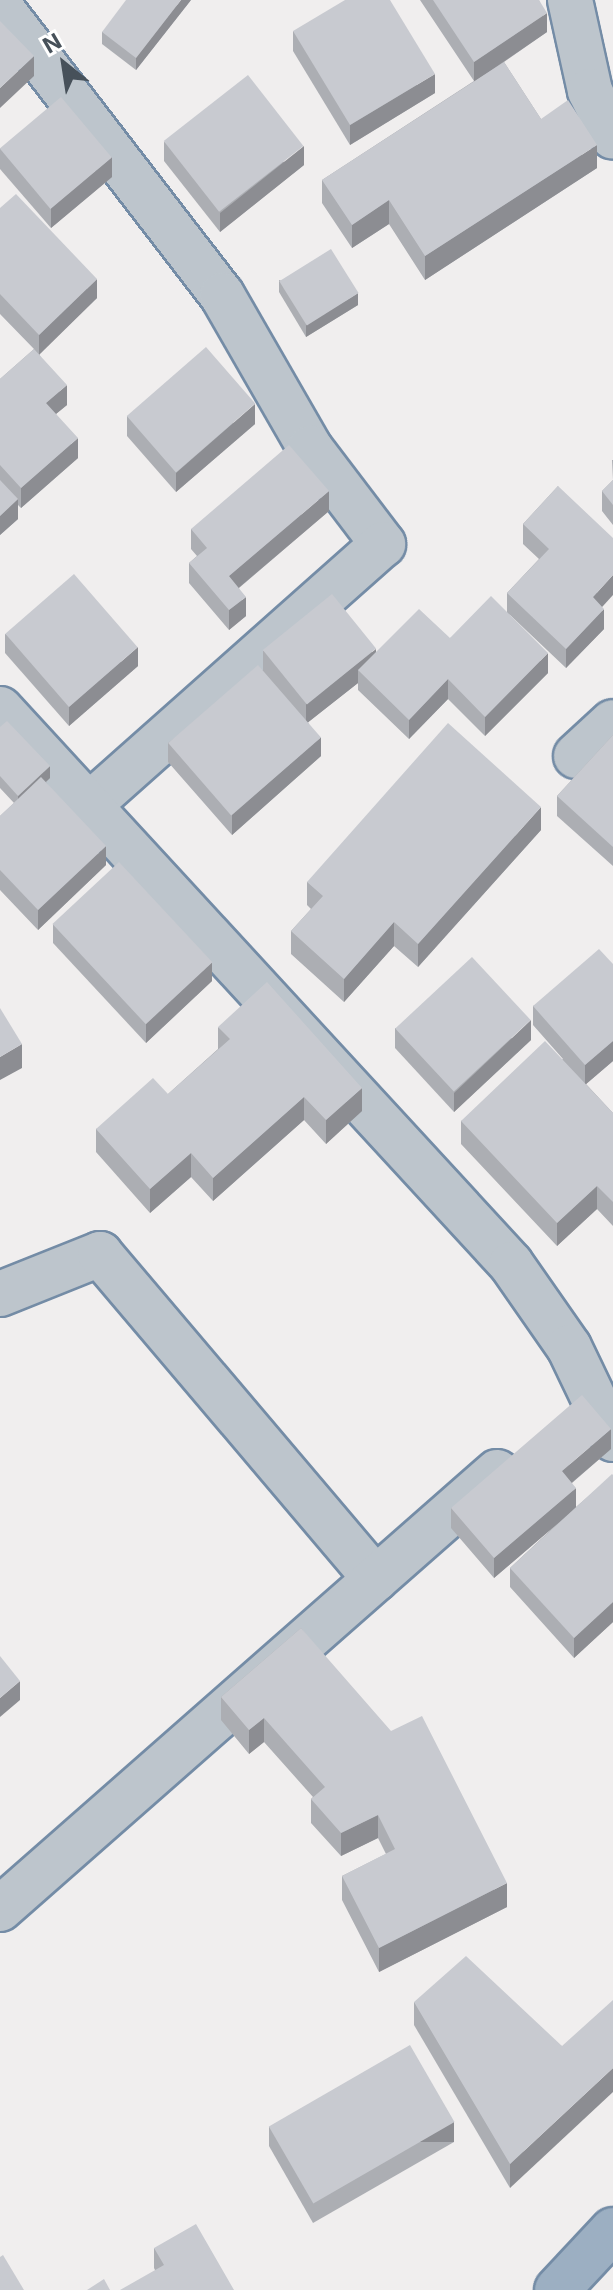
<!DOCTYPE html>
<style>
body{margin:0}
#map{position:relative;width:613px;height:2290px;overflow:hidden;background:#f0eeee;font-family:Inter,sans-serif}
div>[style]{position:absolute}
.roads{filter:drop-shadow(2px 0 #748ca6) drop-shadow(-2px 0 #748ca6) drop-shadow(0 2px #748ca6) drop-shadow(0 -2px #748ca6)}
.minor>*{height:44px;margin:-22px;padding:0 22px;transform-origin:22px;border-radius:22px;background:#bdc5cc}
.trunk>*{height:44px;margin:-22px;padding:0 22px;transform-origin:22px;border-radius:22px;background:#9cafc2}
.wall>*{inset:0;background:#acaeb3}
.shaded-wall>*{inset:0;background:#8c8d92;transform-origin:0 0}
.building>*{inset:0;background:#c8cad0;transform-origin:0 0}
span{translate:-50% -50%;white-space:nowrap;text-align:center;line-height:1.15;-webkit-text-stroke:7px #fff;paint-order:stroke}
.north{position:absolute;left:24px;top:24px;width:80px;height:80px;-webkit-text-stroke:6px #fff;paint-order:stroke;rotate:330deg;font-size:22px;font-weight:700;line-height:32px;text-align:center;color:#47515a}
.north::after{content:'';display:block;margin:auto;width:28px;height:36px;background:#47515a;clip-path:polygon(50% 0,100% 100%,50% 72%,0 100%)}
</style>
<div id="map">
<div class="roads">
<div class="minor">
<i style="left:570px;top:0;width:93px;rotate:77.6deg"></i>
<i style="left:590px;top:91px;width:51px;rotate:63.4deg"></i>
<i style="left:0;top:7px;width:364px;rotate:52.4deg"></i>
<i style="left:222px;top:295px;width:177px;rotate:60.1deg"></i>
<i style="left:310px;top:448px;width:121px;rotate:52.8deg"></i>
<i style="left:383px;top:544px;width:392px;rotate:138.4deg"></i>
<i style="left:0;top:709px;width:754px;rotate:47.36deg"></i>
<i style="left:511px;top:1264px;width:101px;rotate:55.1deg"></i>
<i style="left:569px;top:1347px;width:102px;rotate:64.4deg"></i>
<i style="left:576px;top:756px;width:50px;rotate:-42.6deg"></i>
<i style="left:0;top:1294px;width:108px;rotate:-21.8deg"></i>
<i style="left:100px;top:1254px;width:426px;rotate:49.7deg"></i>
<i style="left:0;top:1909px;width:662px;rotate:-41.32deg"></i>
</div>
<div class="trunk">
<i style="left:557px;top:2290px;width:82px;rotate:-47deg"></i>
</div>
</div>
<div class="wall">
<i style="clip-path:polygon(191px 0,136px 70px,102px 44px,102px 32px)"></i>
<i style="clip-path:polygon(420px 0,539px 0,547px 32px,504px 62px,541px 119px,597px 168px,425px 280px,389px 224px,352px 248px,322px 203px,322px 180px,474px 81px)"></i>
<i style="clip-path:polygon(293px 31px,435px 93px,350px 145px,293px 51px)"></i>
<i style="clip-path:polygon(164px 142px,304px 165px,220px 232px,164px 161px)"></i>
<i style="clip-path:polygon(0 148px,112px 177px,51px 228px,0 169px)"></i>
<i style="clip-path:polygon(0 208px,97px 298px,39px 354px,67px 405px,56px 414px,78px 458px,21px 508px,18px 505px,18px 519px,0 535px,0 379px,34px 349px,0 314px)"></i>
<i style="clip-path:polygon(279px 280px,358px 305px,306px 337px,279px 292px)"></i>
<i style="clip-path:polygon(127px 416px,255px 424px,176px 492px,127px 436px)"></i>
<i style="clip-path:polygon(612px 460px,613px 460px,613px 525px,602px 511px,602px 491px,613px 480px)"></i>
<i style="clip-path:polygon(558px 486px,602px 607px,604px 629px,566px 668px,509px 614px,548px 673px,485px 736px,448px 699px,409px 739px,358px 690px,358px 683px,308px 722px,321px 756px,232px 835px,168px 762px,168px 743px,263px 670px,263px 651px,376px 652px,450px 638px,507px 613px,507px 593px,539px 559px,523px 544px,523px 524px)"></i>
<i style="clip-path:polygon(329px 511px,239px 588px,246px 616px,229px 630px,189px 583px,189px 563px,197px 556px,191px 549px,191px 529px)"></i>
<i style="clip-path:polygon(5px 634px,138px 666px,69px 726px,5px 653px)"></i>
<i style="clip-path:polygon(0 727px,50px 778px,46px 782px,106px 865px,38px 930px,0 890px,0 816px,14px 803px,0 788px)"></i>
<i style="clip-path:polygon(613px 735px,613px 866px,557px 816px,557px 796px)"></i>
<i style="clip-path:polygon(541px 830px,418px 967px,394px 946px,344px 1002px,291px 954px,291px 931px,311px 909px,307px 905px,307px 882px)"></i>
<i style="clip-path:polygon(53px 924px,212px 981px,146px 1043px,53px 943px)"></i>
<i style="clip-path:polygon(613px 964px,613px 1061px,586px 1084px,613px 1113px,613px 1226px,597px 1209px,557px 1246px,461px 1144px,461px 1121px,563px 1059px,533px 1025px,533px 1006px)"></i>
<i style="clip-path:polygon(218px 1027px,362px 1111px,326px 1144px,304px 1120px,213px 1201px,191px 1177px,150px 1213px,96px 1152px,96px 1129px,168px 1094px,218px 1049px)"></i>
<i style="clip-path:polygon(395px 1028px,531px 1040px,454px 1112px,395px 1048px)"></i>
<i style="clip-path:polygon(611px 1449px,572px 1483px,576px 1507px,613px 1475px,613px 1622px,574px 1658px,510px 1587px,510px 1568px,557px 1524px,494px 1578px,451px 1528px,451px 1508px)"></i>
<i style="clip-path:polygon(301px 1628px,507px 1907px,379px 1972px,342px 1900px,342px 1876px,386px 1854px,378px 1838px,341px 1856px,311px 1823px,311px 1799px,313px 1797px,264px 1742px,249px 1754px,221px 1720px,221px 1697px)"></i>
<i style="clip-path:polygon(414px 2002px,562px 2046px,510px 2188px,414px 2025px)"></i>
<i style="clip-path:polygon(269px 2127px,454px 2142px,313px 2223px,269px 2146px)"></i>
<i style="clip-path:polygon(154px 2248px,234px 2290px,155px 2270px,154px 2268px)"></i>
</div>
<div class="shaded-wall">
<i style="clip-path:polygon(181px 0,191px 0,136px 70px,136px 58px)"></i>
<i style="clip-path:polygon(547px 13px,547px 32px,474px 82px,474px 62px)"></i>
<i style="clip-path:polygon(34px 56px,34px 76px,0 108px,0 88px)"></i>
<i style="clip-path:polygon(435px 74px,435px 93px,350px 145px,350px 125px)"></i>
<i style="clip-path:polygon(597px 145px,597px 168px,425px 280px,425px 256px)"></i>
<i style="clip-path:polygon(304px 146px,304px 165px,220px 232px,220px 213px)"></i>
<i style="clip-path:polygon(112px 157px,112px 177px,51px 228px,51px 208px)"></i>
<i style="clip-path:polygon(389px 200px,389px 224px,352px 248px,352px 225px)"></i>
<i style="clip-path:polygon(97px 279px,97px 298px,39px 355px,39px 335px)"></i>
<i style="clip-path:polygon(358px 293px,358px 305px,306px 337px,306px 325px)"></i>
<i style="clip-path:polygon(67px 385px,67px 405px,46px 422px,46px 403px)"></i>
<i style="clip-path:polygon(255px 404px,255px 424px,176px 492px,176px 473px)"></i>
<i style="clip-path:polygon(78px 438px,78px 458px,21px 508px,21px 488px)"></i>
<i style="clip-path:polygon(329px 491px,329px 511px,229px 596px,229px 576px)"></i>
<i style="clip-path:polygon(18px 499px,18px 519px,0 535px,0 516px)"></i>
<i style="clip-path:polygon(613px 575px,613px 595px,593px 617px,593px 597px)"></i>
<i style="clip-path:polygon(246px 597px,246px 616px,229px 630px,229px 610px)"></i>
<i style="clip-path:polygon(604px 609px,604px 629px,566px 668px,566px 649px)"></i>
<i style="clip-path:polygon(138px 647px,138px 666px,69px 726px,69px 707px)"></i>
<i style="clip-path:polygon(376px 649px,376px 668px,358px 670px,358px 683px,306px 724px,306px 704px)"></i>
<i style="clip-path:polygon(548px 653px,548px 673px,485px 736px,485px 717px)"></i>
<i style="clip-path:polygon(448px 679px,448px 699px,409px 739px,409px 720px)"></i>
<i style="clip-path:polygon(321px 737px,321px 756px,232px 835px,232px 815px)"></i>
<i style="clip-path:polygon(50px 766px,50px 778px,18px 808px,18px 796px)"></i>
<i style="clip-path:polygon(541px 807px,541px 830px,418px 967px,418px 944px)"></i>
<i style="clip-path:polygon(106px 846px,106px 865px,38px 930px,38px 910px)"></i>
<i style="clip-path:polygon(394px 922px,394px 946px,344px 1002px,344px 979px)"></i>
<i style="clip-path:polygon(212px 962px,212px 981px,146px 1043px,146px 1023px)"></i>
<i style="clip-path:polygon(531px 1020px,531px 1040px,454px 1112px,454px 1093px)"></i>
<i style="clip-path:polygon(613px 1041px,613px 1061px,585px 1085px,585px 1065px)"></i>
<i style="clip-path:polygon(22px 1044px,22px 1068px,0 1080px,0 1057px)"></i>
<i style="clip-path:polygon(362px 1088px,362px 1111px,326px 1144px,326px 1120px)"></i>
<i style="clip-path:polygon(304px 1097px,304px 1120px,213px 1201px,213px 1178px)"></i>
<i style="clip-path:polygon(191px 1153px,191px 1177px,150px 1213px,150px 1189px)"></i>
<i style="clip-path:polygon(597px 1186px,597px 1209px,557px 1246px,557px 1223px)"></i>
<i style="clip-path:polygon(611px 1429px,611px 1449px,562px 1491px,562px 1471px)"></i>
<i style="clip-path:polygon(576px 1488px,576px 1508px,494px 1578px,494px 1558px)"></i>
<i style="clip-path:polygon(613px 1602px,613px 1622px,574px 1658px,574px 1638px)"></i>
<i style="clip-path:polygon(20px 1681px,20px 1700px,0 1717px,0 1698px)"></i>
<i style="clip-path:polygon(264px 1718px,264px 1742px,249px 1754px,249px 1730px)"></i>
<i style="clip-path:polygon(378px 1815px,378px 1838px,341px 1856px,341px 1833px)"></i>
<i style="clip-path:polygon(507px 1883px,507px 1907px,379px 1972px,379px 1948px)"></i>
<i style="clip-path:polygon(613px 2068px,613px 2092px,510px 2188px,510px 2164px)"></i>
<i style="left:454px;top:2122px;width:20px;height:163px;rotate:90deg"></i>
</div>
<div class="building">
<i style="clip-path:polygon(126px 0,181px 0,136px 58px,102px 32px)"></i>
<i style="clip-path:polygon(345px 0,390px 0,435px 74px,350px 125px,293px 31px)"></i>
<i style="clip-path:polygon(433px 0,539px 0,547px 13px,474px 62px)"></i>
<i style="clip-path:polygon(0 21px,34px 56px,0 88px)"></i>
<i style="clip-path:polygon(504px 62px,541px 119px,568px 100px,597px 145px,425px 256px,389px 200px,352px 225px,322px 180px)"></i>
<i style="left:248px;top:75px;width:90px;height:107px;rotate:52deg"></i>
<i style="left:61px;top:97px;width:79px;height:80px;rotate:50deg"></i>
<i style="clip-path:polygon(16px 194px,97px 279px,39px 335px,0 294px,0 208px)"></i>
<i style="left:331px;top:249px;width:52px;height:61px;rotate:58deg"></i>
<i style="left:206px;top:347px;width:75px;height:105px;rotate:49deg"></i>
<i style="clip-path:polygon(34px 349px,67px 385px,46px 403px,78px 438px,21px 488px,0 465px,0 379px)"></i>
<i style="clip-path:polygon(289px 445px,329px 491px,229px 576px,246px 597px,229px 610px,189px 563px,207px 548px,191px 529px)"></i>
<i style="clip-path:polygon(0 480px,18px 499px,0 516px)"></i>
<i style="clip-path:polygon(613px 480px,613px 505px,602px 491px)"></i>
<i style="clip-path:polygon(558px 486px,613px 538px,613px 575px,593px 597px,604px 609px,566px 649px,507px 593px,549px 549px,523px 524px)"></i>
<i style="left:74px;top:574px;width:97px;height:91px;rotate:49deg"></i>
<i style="left:332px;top:594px;width:70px;height:89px;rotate:51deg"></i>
<i style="clip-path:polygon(491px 596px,548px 653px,485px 717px,448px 679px,409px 720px,358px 670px,419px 609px,450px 638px)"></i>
<i style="left:258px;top:665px;width:96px;height:119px;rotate:49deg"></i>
<i style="clip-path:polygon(7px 721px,50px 766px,18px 796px,0 776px,0 727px)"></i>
<i style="clip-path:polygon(448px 723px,541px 807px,418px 944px,394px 922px,344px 979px,291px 931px,323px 896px,307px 882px)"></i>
<i style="clip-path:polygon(613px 735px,613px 847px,557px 796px)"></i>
<i style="clip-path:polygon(41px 777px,106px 846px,38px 910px,0 870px,0 816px)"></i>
<i style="left:119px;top:862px;width:137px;height:91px;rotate:47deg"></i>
<i style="clip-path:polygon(599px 949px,613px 964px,613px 1041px,585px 1065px,533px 1006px)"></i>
<i style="left:472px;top:957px;width:86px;height:105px;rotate:47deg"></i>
<i style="clip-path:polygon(267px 982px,362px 1088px,326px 1120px,304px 1097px,213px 1178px,191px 1153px,150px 1189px,96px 1129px,153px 1078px,168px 1094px,230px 1039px,218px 1027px)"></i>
<i style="clip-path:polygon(0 1008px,22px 1044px,0 1057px)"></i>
<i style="clip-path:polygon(545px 1041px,613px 1113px,613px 1202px,597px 1186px,557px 1223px,461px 1121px)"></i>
<i style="clip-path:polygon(582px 1395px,611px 1429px,562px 1471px,576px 1488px,494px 1558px,451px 1508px)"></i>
<i style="clip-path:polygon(612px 1474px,613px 1475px,613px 1602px,574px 1638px,510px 1568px)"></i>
<i style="clip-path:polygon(301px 1628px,391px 1731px,422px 1716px,507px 1883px,379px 1948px,342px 1876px,395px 1849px,378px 1815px,341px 1833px,311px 1799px,325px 1787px,264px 1718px,249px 1730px,221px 1697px)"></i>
<i style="clip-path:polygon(0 1656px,20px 1681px,0 1698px)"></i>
<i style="clip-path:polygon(466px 1956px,562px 2046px,613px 2000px,613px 2068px,510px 2164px,414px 2002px)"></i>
<i style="left:410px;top:2045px;width:89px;height:163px;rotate:60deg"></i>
<i style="clip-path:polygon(196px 2224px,234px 2290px,120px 2290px,164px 2265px,154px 2248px)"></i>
<i style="clip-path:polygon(3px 2255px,24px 2290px,0 2290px,0 2257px)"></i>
<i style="clip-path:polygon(104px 2279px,110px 2290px,87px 2290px)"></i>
</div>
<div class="north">N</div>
</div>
